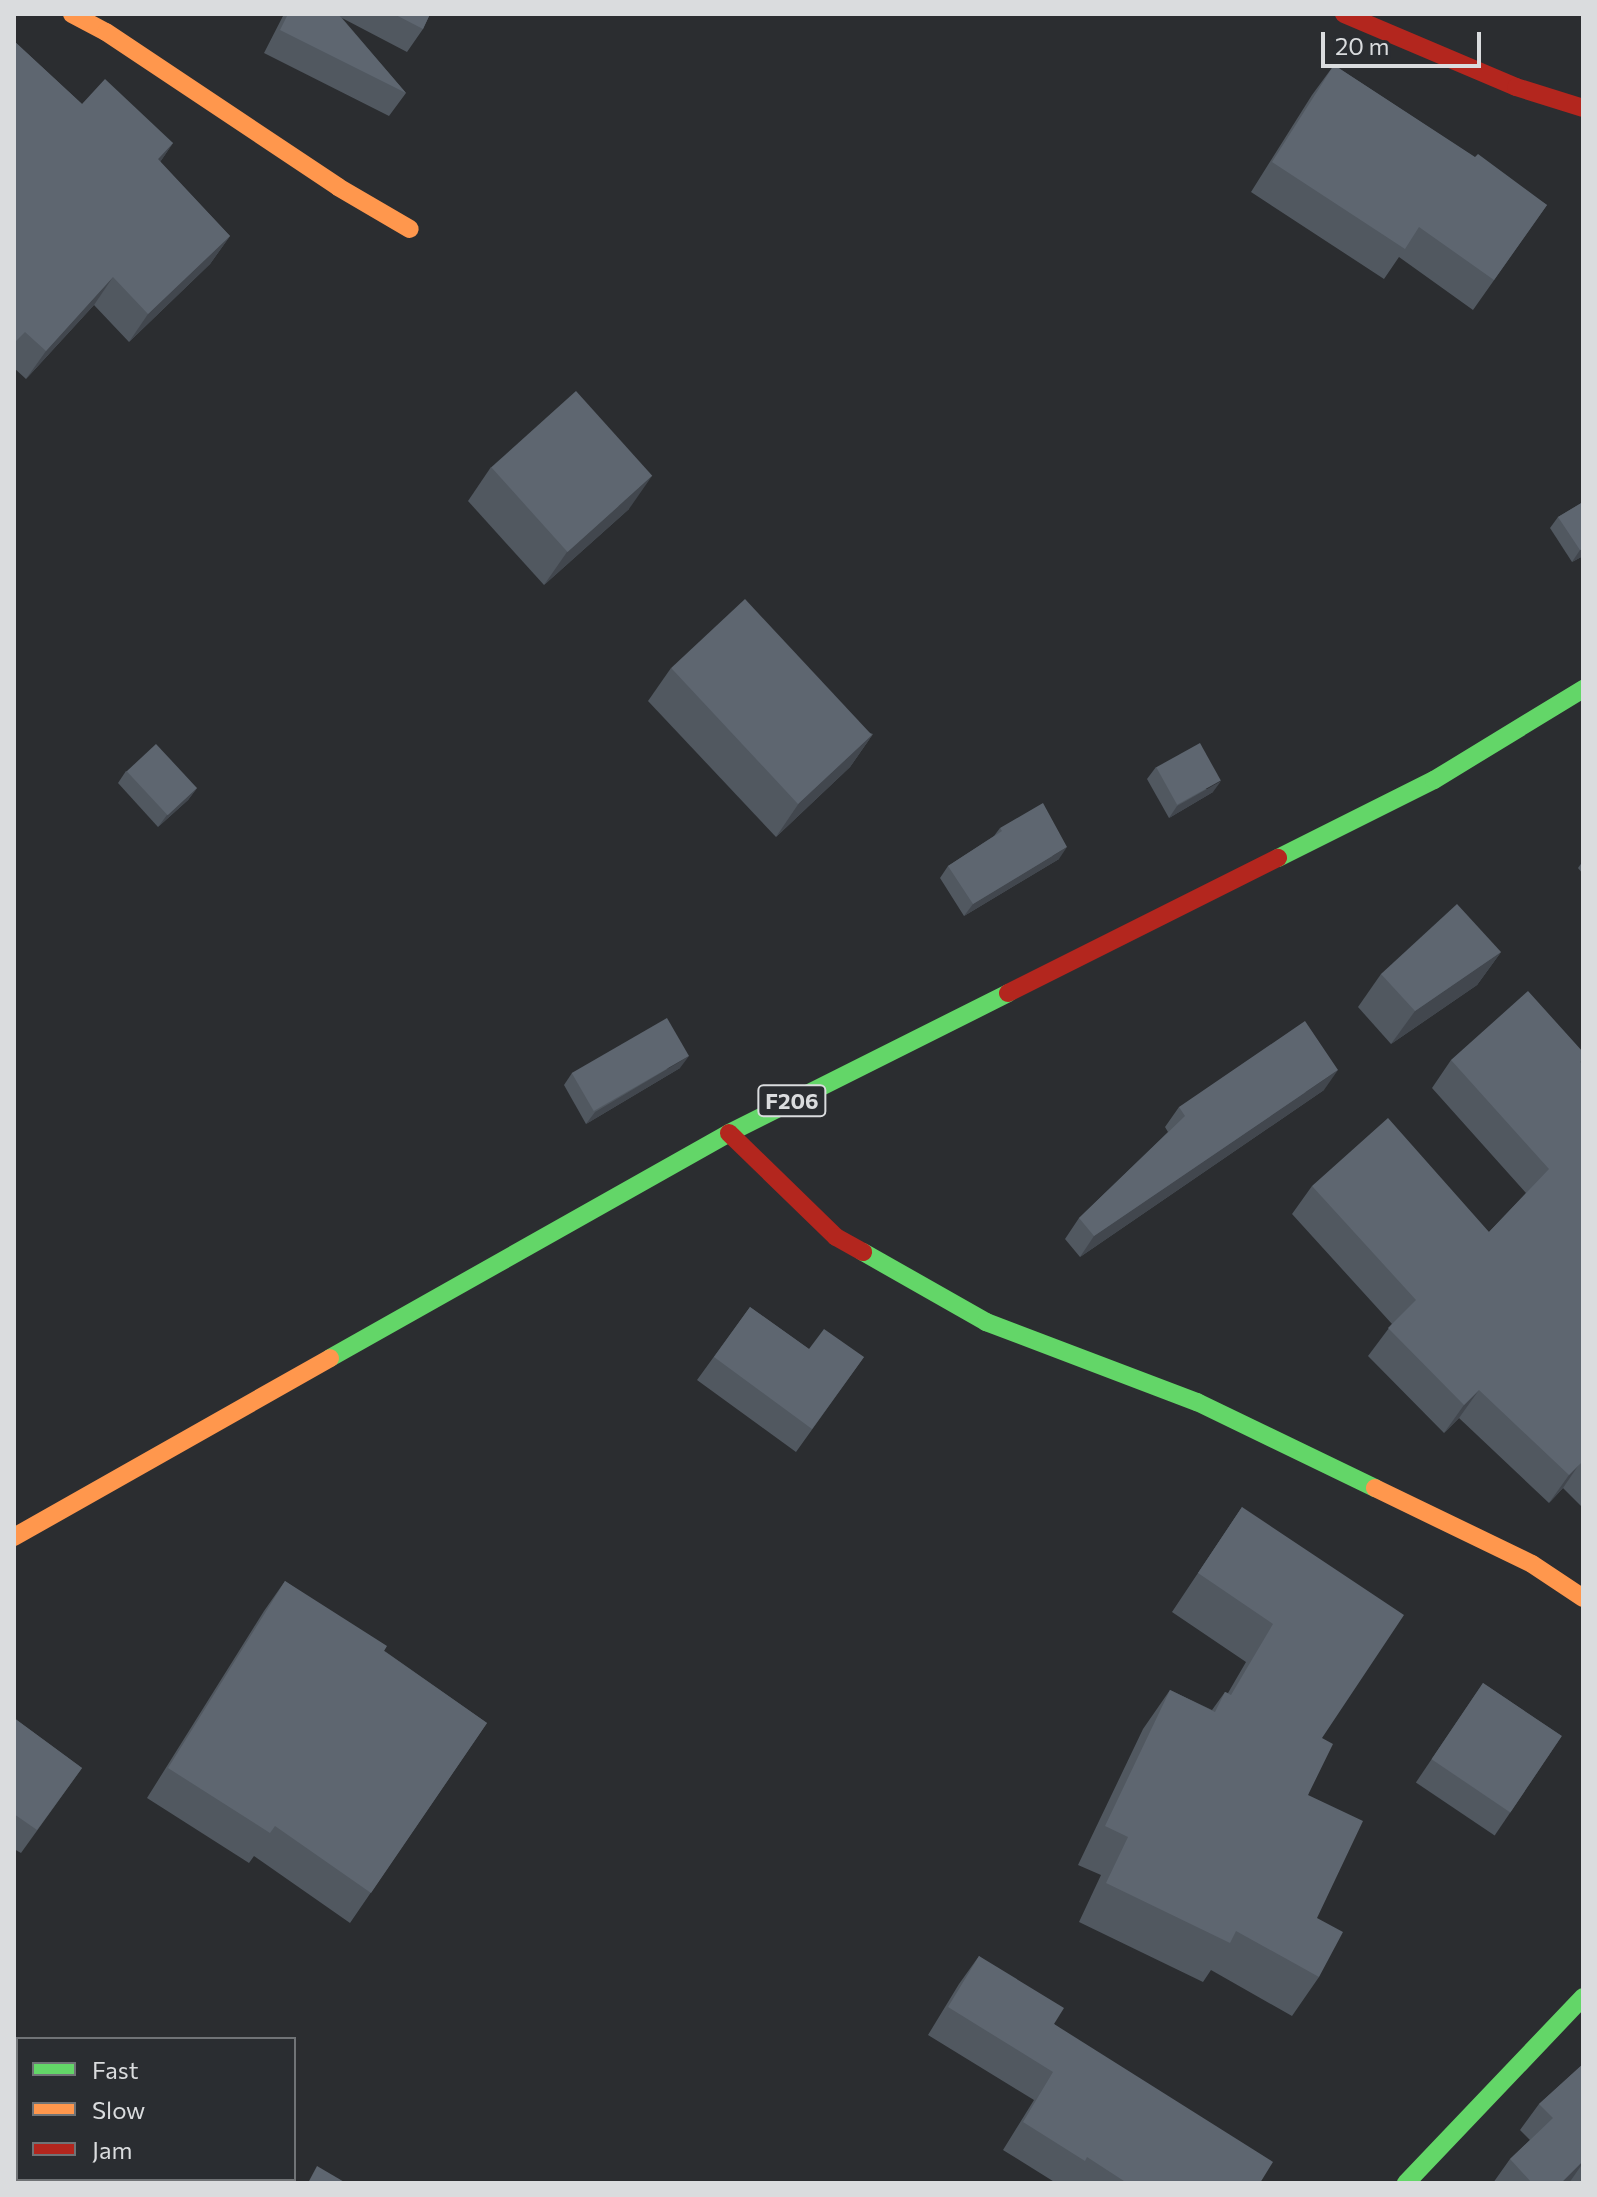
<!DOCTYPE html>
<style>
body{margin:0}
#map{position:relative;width:1597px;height:2197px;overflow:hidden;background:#2b2d30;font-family:Commissioner,sans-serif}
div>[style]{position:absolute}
.fast>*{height:18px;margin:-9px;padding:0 9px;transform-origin:9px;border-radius:9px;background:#63d668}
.slow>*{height:18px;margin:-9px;padding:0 9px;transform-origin:9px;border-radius:9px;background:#ff974d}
.jam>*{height:18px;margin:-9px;padding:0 9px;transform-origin:9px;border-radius:9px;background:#b3261e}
.wall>*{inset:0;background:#515860;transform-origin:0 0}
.shaded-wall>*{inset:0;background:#42474e}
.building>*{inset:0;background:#5e6670;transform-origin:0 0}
span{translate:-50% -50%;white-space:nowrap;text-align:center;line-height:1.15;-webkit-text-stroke:8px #2a2d31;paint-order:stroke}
.shield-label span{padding:2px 6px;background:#2a2d31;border:2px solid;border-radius:6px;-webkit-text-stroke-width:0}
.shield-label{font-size:22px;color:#dadcde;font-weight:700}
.frame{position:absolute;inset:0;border:16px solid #dadcde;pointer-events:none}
.legend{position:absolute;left:16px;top:2037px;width:280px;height:144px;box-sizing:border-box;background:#2a2d31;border:2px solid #707376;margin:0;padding:10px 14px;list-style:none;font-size:24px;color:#dadcde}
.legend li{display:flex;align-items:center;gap:16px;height:40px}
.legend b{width:40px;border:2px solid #707376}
.scale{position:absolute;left:1321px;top:32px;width:160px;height:36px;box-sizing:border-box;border:4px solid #dadcde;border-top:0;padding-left:10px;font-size:24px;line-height:28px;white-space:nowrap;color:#dadcde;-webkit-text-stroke:6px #2a2d31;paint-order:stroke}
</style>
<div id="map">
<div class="fast">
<i style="left:1278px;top:858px;width:174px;rotate:-26.6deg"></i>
<i style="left:1434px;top:780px;width:175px;rotate:-31.4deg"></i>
<i style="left:863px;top:1252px;width:142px;rotate:29.6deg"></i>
<i style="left:986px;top:1322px;width:226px;rotate:20.8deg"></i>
<i style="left:1197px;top:1402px;width:198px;rotate:25.8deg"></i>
<i style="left:330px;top:1358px;width:458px;rotate:-29.4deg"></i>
<i style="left:729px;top:1133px;width:312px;rotate:-26.6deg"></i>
<i style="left:1406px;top:2183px;width:257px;rotate:-46.4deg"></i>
</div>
<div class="slow">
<i style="left:72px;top:14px;width:38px;rotate:28deg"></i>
<i style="left:106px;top:32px;width:279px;rotate:33.7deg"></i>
<i style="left:338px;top:187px;width:83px;rotate:30.3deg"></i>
<i style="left:1375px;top:1488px;width:174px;rotate:25.8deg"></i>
<i style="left:1532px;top:1564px;width:61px;rotate:33.7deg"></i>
<i style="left:14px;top:1537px;width:363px;rotate:-29.5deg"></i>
</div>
<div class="jam">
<i style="left:1344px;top:14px;width:187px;rotate:23deg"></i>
<i style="left:1516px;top:87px;width:70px;rotate:17.4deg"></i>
<i style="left:1008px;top:993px;width:302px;rotate:-26.6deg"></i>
<i style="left:729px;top:1133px;width:149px;rotate:44.2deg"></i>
<i style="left:836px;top:1237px;width:31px;rotate:29deg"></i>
</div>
<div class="wall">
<i style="clip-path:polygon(284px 14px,430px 14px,423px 29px,407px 52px,342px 18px,406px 93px,389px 116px,264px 53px)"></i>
<i style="clip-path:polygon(14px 41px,82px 104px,173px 143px,160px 162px,230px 236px,210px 264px,129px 342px,94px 305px,26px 379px,14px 368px)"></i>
<i style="clip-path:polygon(1334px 65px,1547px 205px,1473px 310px,1399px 257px,1384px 279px,1251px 192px,1312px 95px)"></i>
<i style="clip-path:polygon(491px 467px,629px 509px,544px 585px,468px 501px)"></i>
<i style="clip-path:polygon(1583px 502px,1583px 556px,1572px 562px,1550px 528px,1558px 517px)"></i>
<i style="clip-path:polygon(671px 668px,873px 734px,850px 767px,776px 837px,648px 701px)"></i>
<i style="clip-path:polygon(1156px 767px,1213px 792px,1169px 818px,1147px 779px)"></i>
<i style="clip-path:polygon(126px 771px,197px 788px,188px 800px,158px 827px,118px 783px)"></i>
<i style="clip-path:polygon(1000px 828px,1059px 859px,964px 916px,940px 878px,948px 866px,994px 836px)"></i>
<i style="clip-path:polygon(1583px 861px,1583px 874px,1578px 868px)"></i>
<i style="clip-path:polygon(1501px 952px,1477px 985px,1391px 1044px,1358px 1007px,1381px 974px)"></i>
<i style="clip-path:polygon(1583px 1052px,1583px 1061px,1582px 1063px,1583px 1064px,1583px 1508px,1563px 1488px,1549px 1503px,1459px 1418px,1444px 1433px,1368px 1356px,1392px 1324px,1292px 1214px,1312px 1186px,1489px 1232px,1526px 1193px,1432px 1088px,1451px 1060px)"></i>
<i style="clip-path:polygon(680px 1068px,586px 1124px,564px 1085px,572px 1073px)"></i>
<i style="clip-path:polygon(1324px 1090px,1080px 1257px,1065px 1239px,1079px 1218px,1168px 1132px,1165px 1127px,1179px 1107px)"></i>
<i style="clip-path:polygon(750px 1307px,809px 1349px,864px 1357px,796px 1452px,697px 1380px)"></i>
<i style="clip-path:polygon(1242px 1507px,1322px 1738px,1308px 1795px,1319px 1977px,1292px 2016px,1211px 1970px,1203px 1982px,1079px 1922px,1101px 1875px,1078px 1865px,1143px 1729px,1170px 1690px,1212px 1710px,1225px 1692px,1228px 1693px,1246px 1662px,1172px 1612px)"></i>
<i style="clip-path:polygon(285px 1581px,487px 1723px,350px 1923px,254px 1856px,249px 1863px,147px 1798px,264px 1611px)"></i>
<i style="left:1483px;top:1683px;width:95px;height:120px;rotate:34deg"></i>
<i style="clip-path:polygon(14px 1718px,82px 1768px,21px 1853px,14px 1849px)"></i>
<i style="clip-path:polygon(979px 1956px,1054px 2024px,1260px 2183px,1056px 2183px,1003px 2150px,1034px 2100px,928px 2035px,959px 1984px)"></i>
<i style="clip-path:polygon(1583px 2064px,1583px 2183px,1493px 2183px,1510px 2159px,1530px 2140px,1520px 2130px,1539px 2104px)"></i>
</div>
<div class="shaded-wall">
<i style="clip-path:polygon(173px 143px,154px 171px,158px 159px)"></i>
<i style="clip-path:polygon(230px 236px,210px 264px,129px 342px,148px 314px)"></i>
<i style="clip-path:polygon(113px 277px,94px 305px,26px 379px,46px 351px)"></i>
<i style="clip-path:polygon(652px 476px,629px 509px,544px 585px,567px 552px)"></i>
<i style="clip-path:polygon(1583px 549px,1583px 556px,1572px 562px,1580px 550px)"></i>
<i style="clip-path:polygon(873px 734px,850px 767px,776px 837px,799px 803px)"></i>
<i style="clip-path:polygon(1221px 781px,1213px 792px,1169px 818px,1177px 806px)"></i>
<i style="clip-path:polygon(197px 788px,188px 800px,158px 827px,167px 815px)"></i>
<i style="clip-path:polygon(1067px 847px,1059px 859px,964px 916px,973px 904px)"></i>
<i style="clip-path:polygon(1501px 952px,1477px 985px,1391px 1044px,1415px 1011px)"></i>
<i style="clip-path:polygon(689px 1056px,680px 1068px,586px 1124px,595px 1112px)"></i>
<i style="clip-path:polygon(1338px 1070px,1324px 1090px,1080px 1257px,1094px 1236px)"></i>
<i style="clip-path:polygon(1479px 1390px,1459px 1418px,1444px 1433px,1464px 1405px)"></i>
<i style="clip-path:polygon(1582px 1460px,1563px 1488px,1549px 1503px,1569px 1475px)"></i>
<i style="clip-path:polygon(1583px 2161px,1583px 2163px,1569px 2183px,1561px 2183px)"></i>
</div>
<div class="building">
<i style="clip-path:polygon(288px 14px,338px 14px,406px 93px,280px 30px)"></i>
<i style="clip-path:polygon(394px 14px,430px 14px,423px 29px)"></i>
<i style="clip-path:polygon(14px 41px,82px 104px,105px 79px,173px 143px,158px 159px,230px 236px,148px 314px,113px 277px,46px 351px,25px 332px,14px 343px)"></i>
<i style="clip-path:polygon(1334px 65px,1475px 157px,1478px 154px,1547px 205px,1494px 280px,1419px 227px,1405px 249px,1272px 162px)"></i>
<i style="left:576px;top:391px;width:114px;height:114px;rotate:48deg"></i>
<i style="clip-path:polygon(1583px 502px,1583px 549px,1580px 550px,1558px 517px)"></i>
<i style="left:745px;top:599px;width:186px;height:101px;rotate:47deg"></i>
<i style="left:1200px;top:743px;width:43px;height:50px;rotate:61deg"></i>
<i style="left:156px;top:744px;width:60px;height:40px;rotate:47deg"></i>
<i style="clip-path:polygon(1043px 803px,1067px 847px,973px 904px,948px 866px,1002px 831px,1000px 828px)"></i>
<i style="clip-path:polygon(1457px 904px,1501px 952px,1415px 1011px,1381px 974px)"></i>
<i style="clip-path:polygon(1528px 991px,1583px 1052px,1583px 1059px,1580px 1062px,1583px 1064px,1583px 1461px,1569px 1475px,1479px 1390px,1464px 1405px,1388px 1328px,1416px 1300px,1312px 1186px,1388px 1118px,1489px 1232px,1549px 1169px,1451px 1060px)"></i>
<i style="left:667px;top:1018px;width:44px;height:110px;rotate:60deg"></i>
<i style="clip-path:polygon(1305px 1021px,1338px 1070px,1094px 1236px,1079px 1218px,1185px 1116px,1179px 1107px)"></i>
<i style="clip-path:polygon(750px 1307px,809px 1349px,824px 1329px,864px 1357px,812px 1429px,714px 1357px)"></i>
<i style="clip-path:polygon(1242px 1507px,1404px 1615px,1322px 1738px,1333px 1744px,1308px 1795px,1363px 1821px,1317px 1918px,1343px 1932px,1319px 1977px,1236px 1931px,1230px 1943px,1106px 1883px,1128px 1837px,1105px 1826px,1170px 1690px,1215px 1712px,1225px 1692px,1231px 1695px,1273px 1624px,1198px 1573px)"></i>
<i style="clip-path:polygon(285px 1581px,387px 1646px,384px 1651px,487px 1723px,371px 1893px,275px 1826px,270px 1833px,168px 1768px)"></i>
<i style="left:1483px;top:1683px;width:95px;height:92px;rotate:34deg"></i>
<i style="clip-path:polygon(14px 1718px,82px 1768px,37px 1830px,14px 1814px)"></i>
<i style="clip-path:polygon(979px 1956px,1064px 2008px,1054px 2024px,1273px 2162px,1260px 2183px,1127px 2183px,1087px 2157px,1085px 2161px,1023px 2122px,1053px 2072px,948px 2007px)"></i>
<i style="clip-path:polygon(1583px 2064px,1583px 2161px,1561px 2183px,1532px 2183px,1510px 2159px,1553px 2118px,1539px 2104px)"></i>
<i style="clip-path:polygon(317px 2166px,346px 2183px,308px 2183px)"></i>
</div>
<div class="shield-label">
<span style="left:792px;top:1101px">F206</span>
</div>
<div class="frame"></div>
<ul class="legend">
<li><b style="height:10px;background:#63d668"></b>Fast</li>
<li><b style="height:10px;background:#ff974d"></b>Slow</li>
<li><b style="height:10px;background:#b3261e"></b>Jam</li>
</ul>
<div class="scale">20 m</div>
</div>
